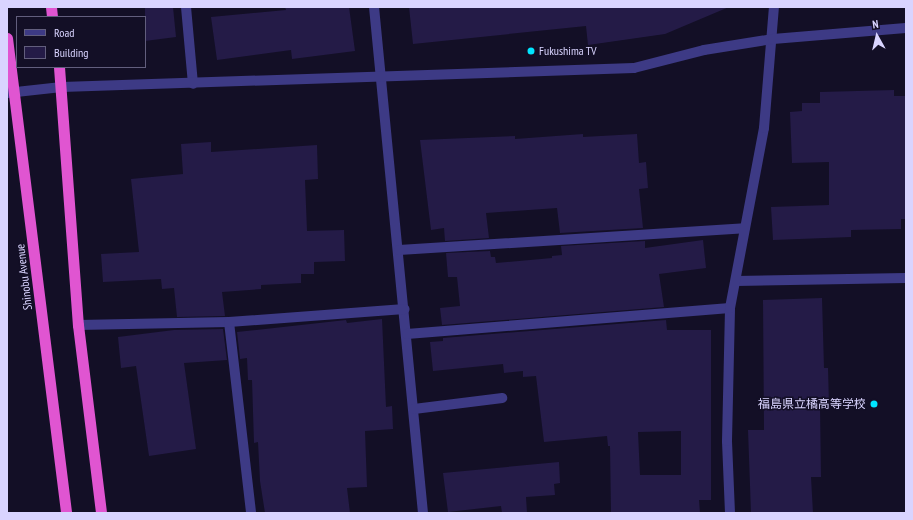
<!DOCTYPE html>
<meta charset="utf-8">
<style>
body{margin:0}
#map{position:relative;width:913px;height:520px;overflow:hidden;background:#130f26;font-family:"PT Sans Narrow","Noto Sans JP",sans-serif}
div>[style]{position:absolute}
.building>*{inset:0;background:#241b47}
.minor>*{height:10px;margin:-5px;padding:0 5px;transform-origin:5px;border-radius:5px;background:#3d3a85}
.tertiary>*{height:10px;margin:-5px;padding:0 5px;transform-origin:5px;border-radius:5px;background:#3d3a85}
.trunk>*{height:11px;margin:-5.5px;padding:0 5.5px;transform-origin:5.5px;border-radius:5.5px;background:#e055d1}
.dots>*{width:11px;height:11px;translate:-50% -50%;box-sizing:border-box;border:2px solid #130f26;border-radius:50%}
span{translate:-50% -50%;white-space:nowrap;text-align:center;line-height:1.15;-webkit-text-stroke:3px #130f26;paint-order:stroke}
.poi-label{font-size:12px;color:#d9d4ff}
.left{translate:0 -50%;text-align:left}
.right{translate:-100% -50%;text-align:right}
.street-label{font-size:12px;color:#d9d4ff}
.frame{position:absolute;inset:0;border:8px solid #d9d4ff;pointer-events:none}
.legend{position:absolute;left:16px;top:16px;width:130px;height:52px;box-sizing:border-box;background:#130f26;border:1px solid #625e7d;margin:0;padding:5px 7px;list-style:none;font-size:12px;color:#d9d4ff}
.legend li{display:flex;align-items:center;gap:8px;height:20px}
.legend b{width:20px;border:1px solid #625e7d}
.north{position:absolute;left:857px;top:16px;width:40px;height:40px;-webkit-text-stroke:3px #130f26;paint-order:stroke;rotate:352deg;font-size:11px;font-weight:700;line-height:16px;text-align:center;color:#d9d4ff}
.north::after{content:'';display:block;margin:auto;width:14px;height:18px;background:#d9d4ff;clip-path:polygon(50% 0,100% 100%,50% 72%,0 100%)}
</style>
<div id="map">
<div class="building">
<i style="clip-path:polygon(145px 7px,173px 7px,176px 37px,145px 41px)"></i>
<i style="clip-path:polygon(285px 7px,349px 7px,355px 51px,292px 59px,291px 50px,217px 60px,211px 17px,286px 10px)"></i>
<i style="clip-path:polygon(409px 7px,729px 7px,665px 34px,588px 45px,586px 26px,413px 44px)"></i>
<i style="clip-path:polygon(894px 90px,894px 96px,906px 96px,906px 219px,901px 219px,901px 229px,851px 230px,851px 237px,773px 240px,771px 207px,829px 205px,829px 162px,792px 163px,790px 112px,802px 111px,802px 103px,820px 103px,820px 92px)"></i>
<i style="clip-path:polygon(583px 134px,583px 137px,637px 134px,639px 163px,646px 162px,648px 188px,639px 189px,643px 228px,560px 233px,557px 208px,486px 213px,489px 238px,445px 241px,444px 228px,431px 230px,420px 140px,515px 136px,515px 139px)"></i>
<i style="clip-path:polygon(211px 142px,211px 152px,317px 145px,318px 179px,305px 180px,307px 231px,344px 230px,345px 261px,314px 262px,314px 274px,301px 274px,301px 283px,261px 285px,261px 289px,222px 292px,225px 316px,177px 317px,174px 288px,162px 289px,161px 279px,103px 282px,101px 254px,139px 252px,131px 179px,183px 174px,181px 144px)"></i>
<i style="clip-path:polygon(703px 240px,706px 268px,659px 274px,664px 307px,442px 325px,440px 308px,460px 306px,457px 277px,448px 277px,446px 253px,490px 251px,491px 257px,495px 257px,496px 263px,552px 258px,552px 256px,562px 255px,561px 246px,645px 241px,645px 248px)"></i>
<i style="clip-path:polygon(822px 298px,824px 368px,828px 368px,829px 405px,820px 406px,821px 477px,811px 477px,813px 513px,751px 513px,748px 430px,764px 430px,763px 300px)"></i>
<i style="clip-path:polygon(382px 319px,386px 407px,392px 406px,393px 429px,365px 431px,367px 487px,347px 488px,350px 513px,265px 513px,260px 481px,258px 442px,254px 443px,252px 380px,248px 380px,247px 358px,240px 359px,237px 332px,337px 321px,346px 320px,347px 323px)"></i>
<i style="clip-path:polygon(evenodd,666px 320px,667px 330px,711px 330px,711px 500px,699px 500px,700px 513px,611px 513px,610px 446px,608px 446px,607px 436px,544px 442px,536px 376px,523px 377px,523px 371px,504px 373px,503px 364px,433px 371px,430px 342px,443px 341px,443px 338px,666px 320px,681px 431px,681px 475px,640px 475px,638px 432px,681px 431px)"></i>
<i style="clip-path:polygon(223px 329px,227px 360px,184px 363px,196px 449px,149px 456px,136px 366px,121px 368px,118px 337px,174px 330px)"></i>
<i style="clip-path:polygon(559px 462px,560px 483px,554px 484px,555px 495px,526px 497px,527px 513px,502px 513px,501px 506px,448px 512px,443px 473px)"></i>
</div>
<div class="minor">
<i style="left:186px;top:7px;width:77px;rotate:84.8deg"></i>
<i style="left:374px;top:7px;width:508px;rotate:84.47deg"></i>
<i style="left:399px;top:250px;width:346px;rotate:-3.6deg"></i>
<i style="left:736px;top:281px;width:170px;rotate:-1deg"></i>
<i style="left:229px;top:322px;width:192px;rotate:83.4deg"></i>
<i style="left:78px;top:325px;width:151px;rotate:-1.1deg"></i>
<i style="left:229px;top:322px;width:176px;rotate:-4.2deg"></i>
<i style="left:407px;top:334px;width:324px;rotate:-4.6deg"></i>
<i style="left:414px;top:409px;width:89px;rotate:-7.1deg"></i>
<i style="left:730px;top:513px;width:72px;rotate:-92.4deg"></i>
<i style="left:727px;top:441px;width:133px;rotate:-88.7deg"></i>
<i style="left:730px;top:308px;width:183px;rotate:-79.3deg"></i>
<i style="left:764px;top:128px;width:121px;rotate:-85.3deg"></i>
</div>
<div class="tertiary">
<i style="left:7px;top:93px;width:55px;rotate:-6.2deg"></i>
<i style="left:62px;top:87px;width:572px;rotate:-1.9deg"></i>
<i style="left:634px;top:68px;width:72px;rotate:-14.4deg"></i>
<i style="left:704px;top:50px;width:70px;rotate:-9.1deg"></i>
<i style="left:773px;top:39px;width:133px;rotate:-4.7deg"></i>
</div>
<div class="trunk">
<i style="left:51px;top:7px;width:10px;rotate:84deg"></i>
<i style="left:7px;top:38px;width:479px;rotate:82.9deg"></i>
<i style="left:59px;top:67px;width:259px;rotate:85.8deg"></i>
<i style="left:78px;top:325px;width:189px;rotate:83deg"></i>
</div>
<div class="dots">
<i style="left:531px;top:51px;background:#00e5ff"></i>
<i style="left:874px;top:404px;background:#00e5ff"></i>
</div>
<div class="poi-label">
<span class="left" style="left:539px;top:51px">Fukushima TV</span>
<span class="right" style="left:866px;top:404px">福島県立橘高等学校</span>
</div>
<div class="street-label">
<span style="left:24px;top:277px;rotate:-97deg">Shinobu Avenue</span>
</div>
<div class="frame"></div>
<ul class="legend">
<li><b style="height:5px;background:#3d3a85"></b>Road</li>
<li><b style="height:11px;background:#241b47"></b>Building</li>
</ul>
<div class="north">N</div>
</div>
